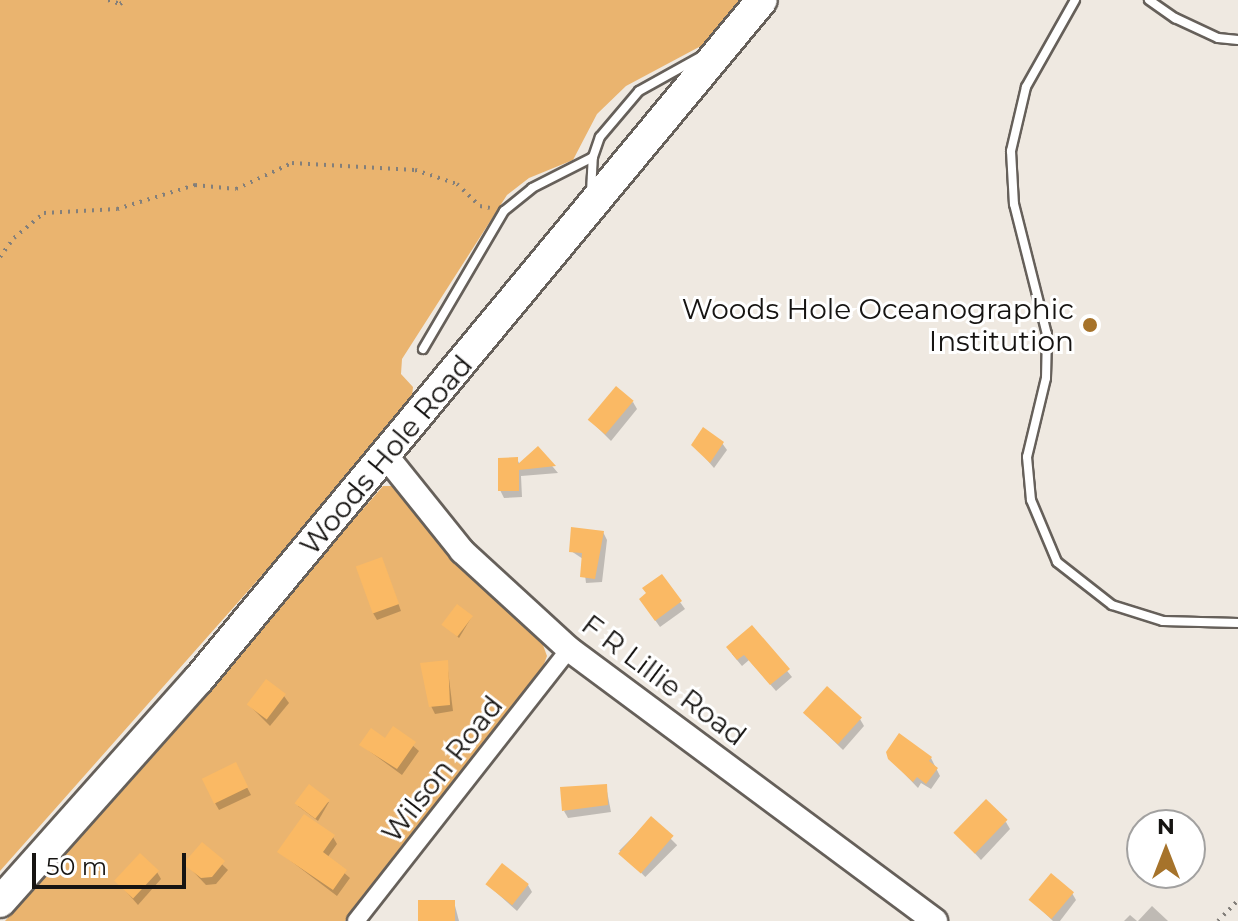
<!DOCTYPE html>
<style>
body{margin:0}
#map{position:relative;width:1238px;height:921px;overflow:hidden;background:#efe9e1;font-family:Montserrat,sans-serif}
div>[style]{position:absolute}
.green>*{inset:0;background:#eab46f}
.shadow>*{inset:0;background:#0003;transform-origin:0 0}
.building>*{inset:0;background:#fab964;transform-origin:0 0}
.path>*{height:4px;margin-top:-2px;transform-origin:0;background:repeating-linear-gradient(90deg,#837f7a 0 2px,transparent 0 8px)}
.roads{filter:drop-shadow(2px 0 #66605a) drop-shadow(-2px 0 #66605a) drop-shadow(0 2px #66605a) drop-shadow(0 -2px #66605a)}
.lane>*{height:8px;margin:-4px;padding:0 4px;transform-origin:4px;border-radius:4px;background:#fff}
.street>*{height:16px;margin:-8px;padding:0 8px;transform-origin:8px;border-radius:8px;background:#fff}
.secondary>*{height:24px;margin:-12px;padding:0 12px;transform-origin:12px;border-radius:12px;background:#fff}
.highway>*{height:30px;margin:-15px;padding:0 15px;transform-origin:15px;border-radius:15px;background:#fff}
.dots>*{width:22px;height:22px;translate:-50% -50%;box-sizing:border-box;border:4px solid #fff;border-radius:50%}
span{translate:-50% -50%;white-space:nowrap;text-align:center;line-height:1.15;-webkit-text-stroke:6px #fff;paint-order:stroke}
.poi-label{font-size:28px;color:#161412}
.right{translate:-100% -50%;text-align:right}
.street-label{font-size:28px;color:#161412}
.north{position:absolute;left:1126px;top:809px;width:80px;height:80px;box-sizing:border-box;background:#fff;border:2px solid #a2a1a0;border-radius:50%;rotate:0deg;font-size:22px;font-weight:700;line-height:32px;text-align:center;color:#161412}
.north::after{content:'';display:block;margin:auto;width:28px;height:36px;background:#a6732b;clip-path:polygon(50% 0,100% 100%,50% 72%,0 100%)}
.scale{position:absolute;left:32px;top:853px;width:154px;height:36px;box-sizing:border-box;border:4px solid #161412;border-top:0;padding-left:10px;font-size:24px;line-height:28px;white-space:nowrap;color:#161412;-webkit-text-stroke:6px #fff;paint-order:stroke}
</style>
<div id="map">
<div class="green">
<i style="clip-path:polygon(0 0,744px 0,714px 39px,626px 86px,597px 114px,573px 160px,529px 178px,507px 195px,402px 359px,401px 374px,413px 387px,411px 407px,0 871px)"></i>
<i style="clip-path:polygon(383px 486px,397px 486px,540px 637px,547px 656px,540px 675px,345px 921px,5px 921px)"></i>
</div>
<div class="shadow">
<i style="clip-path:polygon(633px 402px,637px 409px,611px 441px,590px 420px)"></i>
<i style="clip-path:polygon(722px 443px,727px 450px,714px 468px,694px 445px)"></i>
<i style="clip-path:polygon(538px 449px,558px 473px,521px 476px,522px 497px,504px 498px,500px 490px,517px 459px,520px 465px)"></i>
<i style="clip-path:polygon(603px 532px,607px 540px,602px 582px,586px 583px,583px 559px,571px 551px)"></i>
<i style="clip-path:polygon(382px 559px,401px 611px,377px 620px,373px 613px)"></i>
<i style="clip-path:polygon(662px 577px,685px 609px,660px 627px,645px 606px)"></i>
<i style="clip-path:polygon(471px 618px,459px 638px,443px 624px)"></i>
<i style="clip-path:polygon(752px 627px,792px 677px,776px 691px,749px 660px,742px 666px,732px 654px)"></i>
<i style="clip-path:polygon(447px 662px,453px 711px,435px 714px,431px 706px)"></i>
<i style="clip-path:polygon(284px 696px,289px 703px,270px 726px,248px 704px)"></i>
<i style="clip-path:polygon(805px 713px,860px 719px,864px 726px,843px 750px)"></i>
<i style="clip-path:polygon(394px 729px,419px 751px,402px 775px,361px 745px,385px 741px)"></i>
<i style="clip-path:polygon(931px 758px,940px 776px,931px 789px,921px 783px,918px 788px,890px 759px)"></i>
<i style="clip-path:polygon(239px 772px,251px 795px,219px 810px,215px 803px)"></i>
<i style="clip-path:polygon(606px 786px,611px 812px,568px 818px,564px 811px)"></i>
<i style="clip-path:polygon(329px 802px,318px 821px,298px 806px)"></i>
<i style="left:651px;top:819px;width:37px;height:45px;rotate:45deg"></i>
<i style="clip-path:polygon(1006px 822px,1010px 829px,981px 860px,956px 833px)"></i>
<i style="clip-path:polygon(333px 837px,337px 844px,327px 858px,350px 878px,337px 896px,279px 852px)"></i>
<i style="clip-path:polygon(202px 845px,228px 870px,216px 884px,206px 885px,186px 864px)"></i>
<i style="clip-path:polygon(157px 872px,161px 879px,138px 905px,116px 880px)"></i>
<i style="clip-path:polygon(488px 885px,528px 885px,532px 892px,517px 911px)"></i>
<i style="clip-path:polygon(1072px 893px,1076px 900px,1060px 921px,1053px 921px,1031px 900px)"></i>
<i style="clip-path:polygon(454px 902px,459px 921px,420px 921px)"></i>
<i style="clip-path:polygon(1152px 906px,1168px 921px,1138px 921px)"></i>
<i style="clip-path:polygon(1130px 915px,1137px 921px,1124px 921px)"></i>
</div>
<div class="building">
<i style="left:616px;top:386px;width:23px;height:44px;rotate:40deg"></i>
<i style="clip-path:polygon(703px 427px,724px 442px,710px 463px,691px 445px)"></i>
<i style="clip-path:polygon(538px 446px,556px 466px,519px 470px,519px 491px,498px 491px,498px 458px,518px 457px,518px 464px)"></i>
<i style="clip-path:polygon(571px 527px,604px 531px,595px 579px,580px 577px,582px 553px,569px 552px)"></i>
<i style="left:382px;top:557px;width:50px;height:28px;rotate:70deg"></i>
<i style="clip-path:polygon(662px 574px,682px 601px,655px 621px,639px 599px,646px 593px,642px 588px)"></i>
<i style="left:457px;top:604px;width:20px;height:26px;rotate:37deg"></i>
<i style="clip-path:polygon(752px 625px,790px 669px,770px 685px,744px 655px,737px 660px,726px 647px)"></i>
<i style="clip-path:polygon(448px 660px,450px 705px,429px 707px,420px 663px)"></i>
<i style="left:266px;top:679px;width:25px;height:32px;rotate:37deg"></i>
<i style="left:827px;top:686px;width:47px;height:36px;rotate:42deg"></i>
<i style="clip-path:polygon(393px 726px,416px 742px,397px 769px,359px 745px,371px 728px,385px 738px)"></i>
<i style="clip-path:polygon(899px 733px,932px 757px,929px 761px,938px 768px,926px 784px,917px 777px,913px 782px,888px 759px,886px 752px)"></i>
<i style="left:236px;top:762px;width:28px;height:38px;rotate:64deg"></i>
<i style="left:309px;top:784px;width:26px;height:24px;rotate:37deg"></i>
<i style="clip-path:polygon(607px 784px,608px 805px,562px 811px,560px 787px)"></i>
<i style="left:986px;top:799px;width:30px;height:47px;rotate:44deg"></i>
<i style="clip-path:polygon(304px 814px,335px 835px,323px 852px,347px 870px,333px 890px,277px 852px)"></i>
<i style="left:651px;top:816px;width:30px;height:50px;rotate:41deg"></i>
<i style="clip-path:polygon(202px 842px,225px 861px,212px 877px,201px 878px,183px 864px)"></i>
<i style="left:140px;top:853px;width:26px;height:38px;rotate:43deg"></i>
<i style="left:502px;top:863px;width:34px;height:27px;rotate:38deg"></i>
<i style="left:1051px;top:873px;width:30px;height:35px;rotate:40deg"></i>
<i style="left:418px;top:900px;width:37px;height:21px"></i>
</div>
<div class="path">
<i style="left:108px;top:0;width:13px;rotate:18deg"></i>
<i style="left:120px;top:4px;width:7px;rotate:-34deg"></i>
<i style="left:0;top:257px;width:24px;rotate:-54deg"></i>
<i style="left:14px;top:238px;width:39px;rotate:-40deg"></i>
<i style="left:44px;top:213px;width:73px;rotate:-3.1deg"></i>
<i style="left:117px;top:209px;width:82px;rotate:-17.1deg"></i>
<i style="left:195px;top:185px;width:41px;rotate:5.6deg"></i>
<i style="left:236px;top:189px;width:62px;rotate:-24.9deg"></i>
<i style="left:292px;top:163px;width:123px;rotate:3.3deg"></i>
<i style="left:415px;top:170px;width:44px;rotate:18.4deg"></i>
<i style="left:457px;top:184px;width:32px;rotate:44deg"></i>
<i style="left:480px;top:206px;width:10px;rotate:11deg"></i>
<i style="left:1218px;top:921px;width:29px;rotate:-46deg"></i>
</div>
<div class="roads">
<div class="lane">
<i style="left:1075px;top:0;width:100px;rotate:119.4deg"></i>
<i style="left:1026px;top:87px;width:66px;rotate:103.2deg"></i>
<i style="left:1011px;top:151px;width:53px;rotate:86.8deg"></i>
<i style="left:1014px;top:204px;width:134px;rotate:75.8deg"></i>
<i style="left:1047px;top:334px;width:44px;rotate:91.3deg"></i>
<i style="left:1046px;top:378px;width:81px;rotate:103.5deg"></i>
<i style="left:1027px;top:457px;width:43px;rotate:84.7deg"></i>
<i style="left:1031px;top:500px;width:67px;rotate:67.2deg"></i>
<i style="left:1057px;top:562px;width:70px;rotate:38deg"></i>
<i style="left:1112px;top:605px;width:53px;rotate:17.4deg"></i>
<i style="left:1163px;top:621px;width:75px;rotate:1.5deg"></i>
<i style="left:1149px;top:0;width:32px;rotate:35deg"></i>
<i style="left:1175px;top:18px;width:47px;rotate:24.9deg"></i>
<i style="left:1218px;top:38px;width:20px;rotate:6deg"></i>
<i style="left:591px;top:192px;width:35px;rotate:-87deg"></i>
<i style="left:423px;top:349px;width:160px;rotate:-59.6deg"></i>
<i style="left:504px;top:211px;width:36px;rotate:-39deg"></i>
<i style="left:532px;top:188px;width:68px;rotate:-26.9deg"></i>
<i style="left:593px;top:157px;width:21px;rotate:-71deg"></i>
<i style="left:600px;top:137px;width:60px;rotate:-49.7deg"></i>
<i style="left:639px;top:91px;width:70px;rotate:-29.1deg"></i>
</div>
<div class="street">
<i style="left:356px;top:921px;width:345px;rotate:-51.9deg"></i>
</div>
<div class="secondary">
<i style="left:386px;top:456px;width:122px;rotate:51.3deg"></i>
<i style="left:462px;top:551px;width:145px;rotate:42.5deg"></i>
<i style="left:569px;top:649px;width:456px;rotate:36.6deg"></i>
</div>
<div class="highway">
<i style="left:0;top:902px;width:297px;rotate:-48.3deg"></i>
<i style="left:198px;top:680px;width:883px;rotate:-50.33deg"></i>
</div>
</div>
<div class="dots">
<i style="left:1090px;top:325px;background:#a6732b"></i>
</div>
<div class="poi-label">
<span class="right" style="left:1074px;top:325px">Woods Hole Oceanographic<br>Institution</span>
</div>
<div class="street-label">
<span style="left:386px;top:455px;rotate:-50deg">Woods Hole Road</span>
<span style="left:664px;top:680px;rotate:37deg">F R Lillie Road</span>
<span style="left:442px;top:769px;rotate:-52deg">Wilson Road</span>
</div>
<div class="north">N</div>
<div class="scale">50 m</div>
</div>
